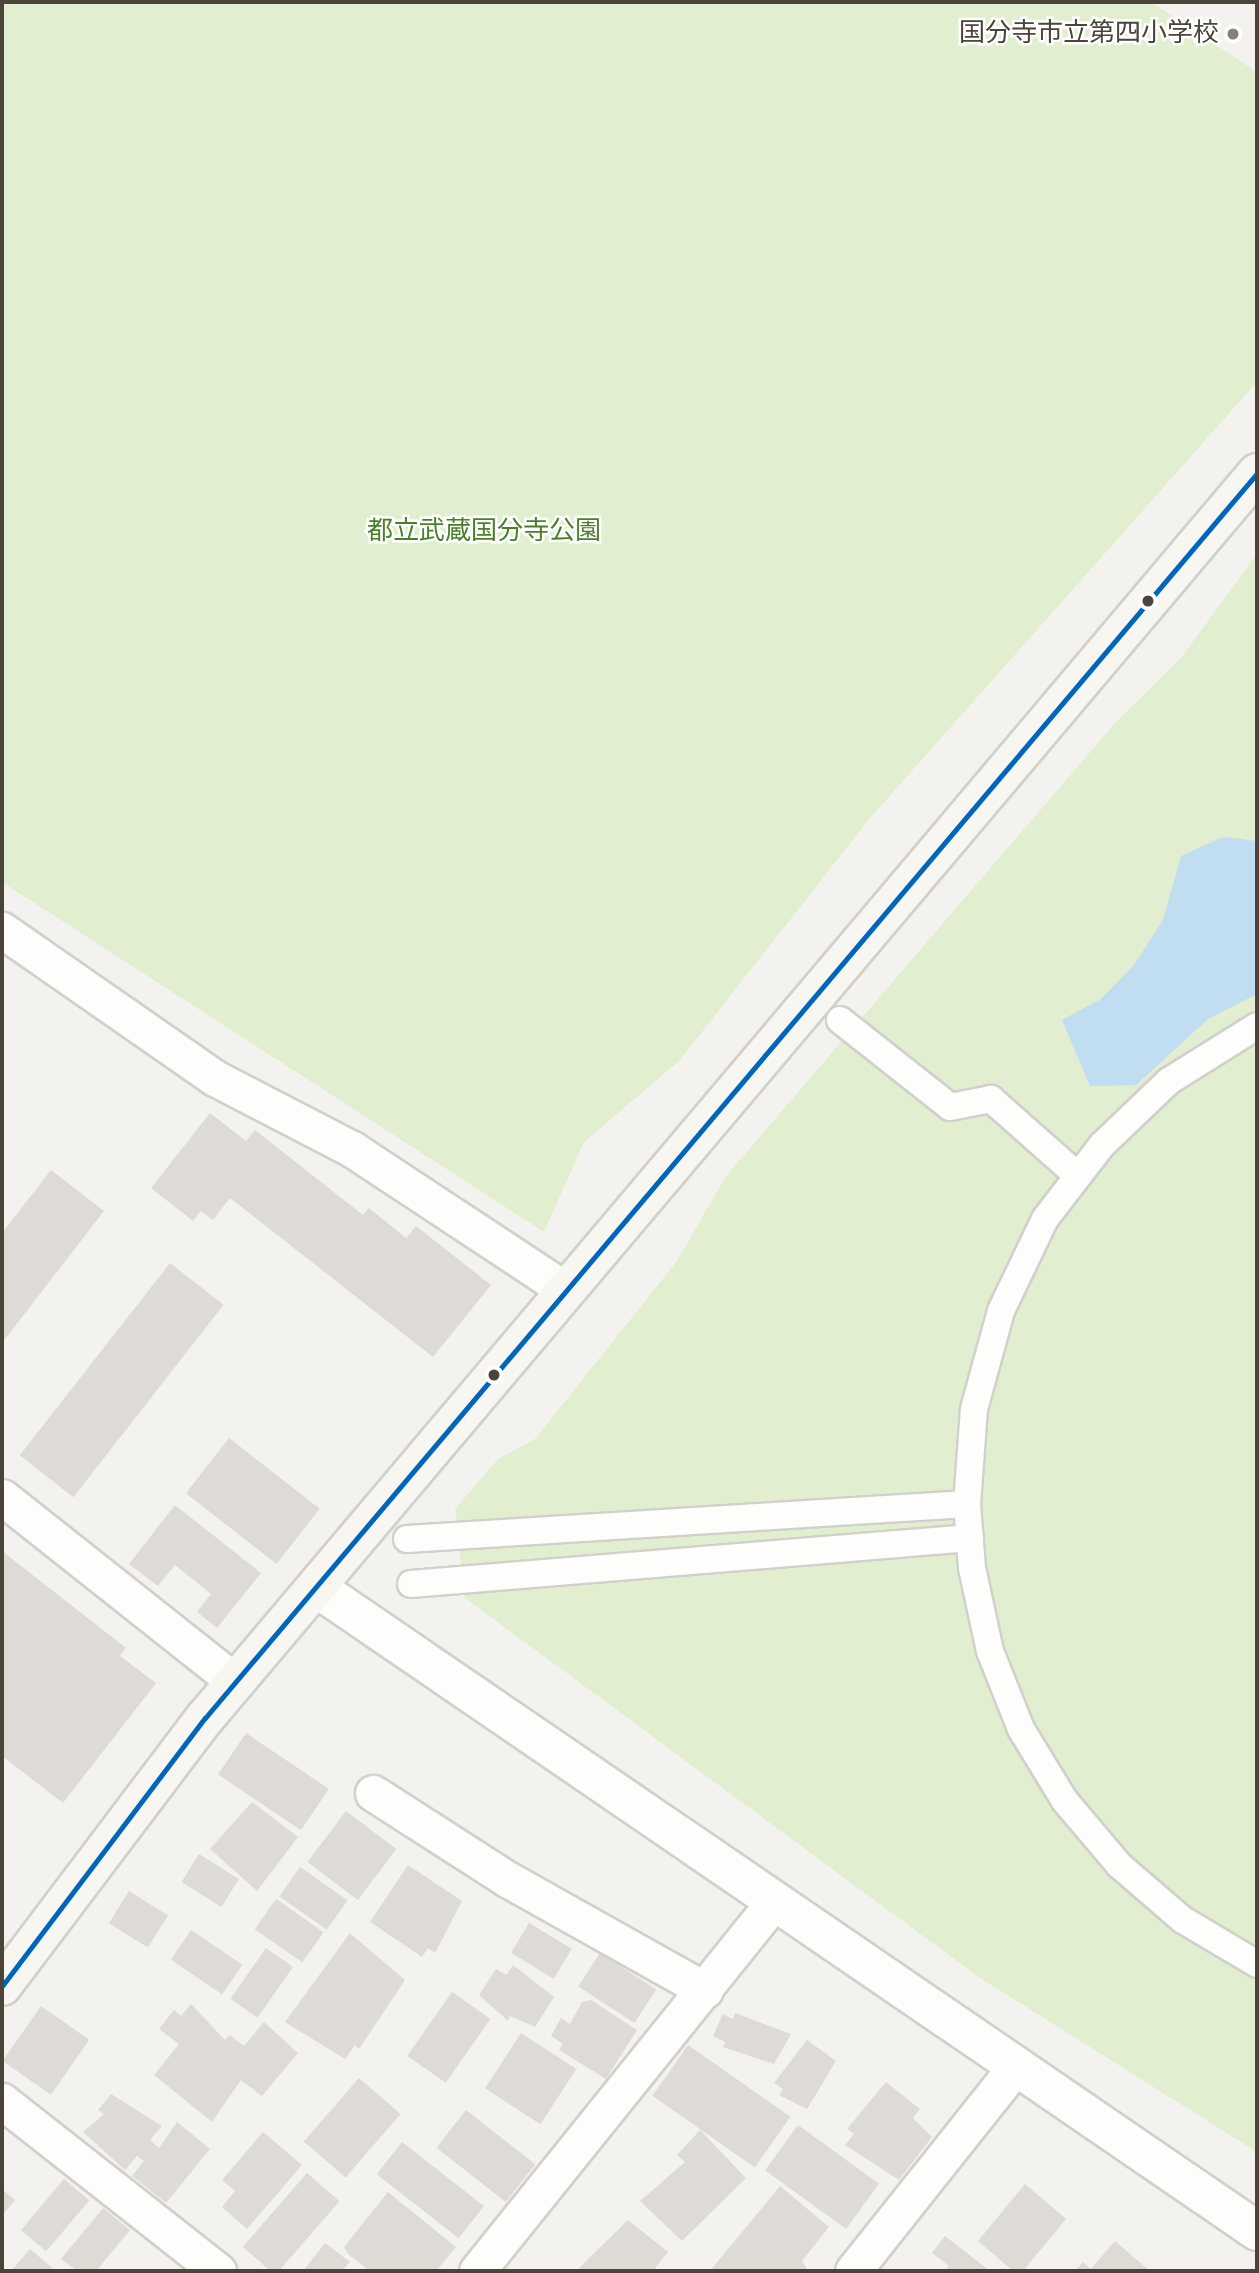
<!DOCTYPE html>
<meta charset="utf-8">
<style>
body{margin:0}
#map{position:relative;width:1259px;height:2273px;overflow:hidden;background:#f4f2ee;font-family:Signika,"Noto Sans JP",sans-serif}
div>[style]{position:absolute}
.green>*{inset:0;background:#e1eecf}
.water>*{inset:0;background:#c0ddf1}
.building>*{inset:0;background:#dedbd6;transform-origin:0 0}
.roads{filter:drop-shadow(2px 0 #d2d0cb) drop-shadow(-2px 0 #d2d0cb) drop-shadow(0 2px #d2d0cb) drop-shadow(0 -2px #d2d0cb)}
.pedestrian>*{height:26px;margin:-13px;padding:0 13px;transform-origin:13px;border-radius:13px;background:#fdfdfc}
.minor>*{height:35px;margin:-17.5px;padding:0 17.5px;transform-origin:17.5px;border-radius:17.5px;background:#fdfdfc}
.tertiary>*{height:38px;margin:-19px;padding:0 19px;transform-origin:19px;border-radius:19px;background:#fdfdfc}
.secondary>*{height:38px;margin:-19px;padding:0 19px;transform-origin:19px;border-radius:19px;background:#f7f6f1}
.bus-1>*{height:5px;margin:-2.5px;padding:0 2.5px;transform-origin:2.5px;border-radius:2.5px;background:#0065bd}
.dots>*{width:19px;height:19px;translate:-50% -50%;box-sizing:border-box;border:4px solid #fff;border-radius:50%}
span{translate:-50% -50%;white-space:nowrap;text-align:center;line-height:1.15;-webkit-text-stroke:5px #fff;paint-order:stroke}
.poi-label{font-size:26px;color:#4b4439}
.right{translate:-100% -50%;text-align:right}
.park-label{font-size:26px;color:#4a7f2a}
.frame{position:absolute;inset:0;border:4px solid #4b4439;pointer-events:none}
</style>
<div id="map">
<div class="green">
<i style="clip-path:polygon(2px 2px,1151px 2px,1257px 72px,1257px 382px,870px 818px,679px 1061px,584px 1142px,544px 1232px,2px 882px)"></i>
<i style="clip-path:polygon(1257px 554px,1257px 2152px,980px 1978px,465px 1598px,455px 1509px,498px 1459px,535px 1439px,677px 1261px,726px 1176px,1116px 722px,1181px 658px)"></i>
</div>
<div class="water">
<i style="clip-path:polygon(1223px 837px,1257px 841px,1257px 994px,1208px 1019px,1136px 1085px,1090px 1086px,1062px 1020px,1101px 999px,1134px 965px,1163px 920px,1181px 856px)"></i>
</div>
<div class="building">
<i style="clip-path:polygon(210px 1113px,246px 1141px,255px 1130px,363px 1215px,369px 1208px,406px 1238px,416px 1226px,491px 1285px,433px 1357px,230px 1198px,213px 1220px,201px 1211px,193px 1221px,151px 1188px)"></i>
<i style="clip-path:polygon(51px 1170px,104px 1211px,2px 1343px,2px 1233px)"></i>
<i style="left:170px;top:1263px;width:68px;height:244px;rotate:38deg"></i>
<i style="left:229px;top:1438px;width:115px;height:70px;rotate:38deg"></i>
<i style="clip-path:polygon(175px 1505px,261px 1573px,217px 1628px,197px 1612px,211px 1594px,175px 1565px,158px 1586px,129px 1564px)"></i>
<i style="clip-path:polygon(2px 1551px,126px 1648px,120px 1656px,156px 1683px,63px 1803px,2px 1756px)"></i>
<i style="left:246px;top:1733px;width:100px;height:50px;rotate:34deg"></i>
<i style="clip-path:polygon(252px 1802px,298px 1837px,257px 1891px,210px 1849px)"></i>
<i style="left:346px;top:1811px;width:63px;height:64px;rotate:37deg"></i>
<i style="left:199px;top:1854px;width:47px;height:33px;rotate:32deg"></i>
<i style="clip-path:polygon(408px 1865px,462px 1901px,435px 1953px,428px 1948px,422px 1957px,370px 1922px)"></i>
<i style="left:300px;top:1867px;width:58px;height:36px;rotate:35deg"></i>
<i style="left:129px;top:1891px;width:46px;height:38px;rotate:32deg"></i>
<i style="left:276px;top:1899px;width:58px;height:37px;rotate:35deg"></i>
<i style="left:529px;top:1923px;width:50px;height:35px;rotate:31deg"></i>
<i style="left:191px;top:1930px;width:62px;height:36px;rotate:34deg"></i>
<i style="clip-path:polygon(350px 1933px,405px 1980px,359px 2049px,355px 2045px,345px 2059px,285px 2022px)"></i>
<i style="left:266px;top:1948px;width:33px;height:62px;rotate:35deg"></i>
<i style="left:600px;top:1953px;width:67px;height:40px;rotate:33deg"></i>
<i style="clip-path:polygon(513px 1965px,554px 1997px,535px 2027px,510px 2016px,508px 2021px,479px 1995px,496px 1969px,506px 1975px)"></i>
<i style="left:452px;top:1992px;width:47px;height:78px;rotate:35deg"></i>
<i style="clip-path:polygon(591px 2000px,637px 2030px,606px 2079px,559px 2050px,563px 2044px,551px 2036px,561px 2018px,570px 2024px,582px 2002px)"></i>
<i style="clip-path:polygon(191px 2004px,225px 2040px,230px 2035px,244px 2046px,264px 2022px,298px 2053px,262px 2096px,241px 2080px,212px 2122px,154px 2075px,179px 2044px,159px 2029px,174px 2010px,181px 2016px)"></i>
<i style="left:41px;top:2006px;width:59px;height:67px;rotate:35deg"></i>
<i style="clip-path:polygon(735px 2013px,791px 2034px,774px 2064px,723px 2047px,725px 2042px,713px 2036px,723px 2014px,733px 2019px)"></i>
<i style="left:521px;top:2033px;width:66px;height:66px;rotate:33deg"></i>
<i style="clip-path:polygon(807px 2040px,836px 2061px,807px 2109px,779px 2095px,783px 2089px,774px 2083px)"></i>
<i style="left:688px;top:2045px;width:125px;height:62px;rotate:35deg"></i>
<i style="left:359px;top:2078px;width:55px;height:84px;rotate:41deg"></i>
<i style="clip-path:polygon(886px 2082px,920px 2109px,913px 2118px,932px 2137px,899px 2180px,845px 2145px,854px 2134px,847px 2129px)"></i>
<i style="clip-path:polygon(111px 2094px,162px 2126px,150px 2140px,159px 2148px,177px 2122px,210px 2149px,166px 2203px,132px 2176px,144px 2161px,137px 2156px,125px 2170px,83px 2132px,104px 2114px,98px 2110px)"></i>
<i style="left:466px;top:2110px;width:88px;height:48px;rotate:38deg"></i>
<i style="left:798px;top:2125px;width:100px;height:56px;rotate:36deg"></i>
<i style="clip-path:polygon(700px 2130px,746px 2178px,682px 2241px,640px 2201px,685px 2162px,677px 2155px)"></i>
<i style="clip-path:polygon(263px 2132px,302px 2165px,247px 2229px,222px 2207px,235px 2191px,222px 2180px)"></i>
<i style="left:402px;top:2142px;width:104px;height:41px;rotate:38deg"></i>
<i style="left:307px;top:2173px;width:43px;height:98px;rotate:41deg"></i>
<i style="left:64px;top:2179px;width:33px;height:67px;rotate:40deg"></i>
<i style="clip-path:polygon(1025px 2184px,1066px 2219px,1023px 2271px,1013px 2271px,978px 2241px)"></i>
<i style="clip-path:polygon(780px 2186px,829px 2227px,802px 2261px,808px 2271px,710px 2271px)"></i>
<i style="clip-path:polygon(2px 2189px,15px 2200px,2px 2216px)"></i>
<i style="clip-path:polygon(388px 2192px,456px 2247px,436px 2271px,370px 2271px,348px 2254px,344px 2247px)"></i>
<i style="clip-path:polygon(103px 2208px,130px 2230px,96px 2271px,77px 2271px,61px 2259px)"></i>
<i style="clip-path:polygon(628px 2220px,668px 2252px,655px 2268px,659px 2271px,578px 2269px)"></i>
<i style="clip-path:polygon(945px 2236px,990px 2271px,944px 2271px,949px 2266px,932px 2253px)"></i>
<i style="clip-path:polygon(1115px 2241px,1150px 2271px,1075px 2271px,1083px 2262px,1091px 2269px)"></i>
<i style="clip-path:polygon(325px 2243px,350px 2262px,342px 2271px,303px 2271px)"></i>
<i style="clip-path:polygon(30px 2249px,56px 2271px,11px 2271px)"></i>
</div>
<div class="roads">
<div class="pedestrian">
<i style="left:840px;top:1020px;width:140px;rotate:38.3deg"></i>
<i style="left:950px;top:1107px;width:42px;rotate:-11deg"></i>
<i style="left:991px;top:1099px;width:116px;rotate:41.5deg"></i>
<i style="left:1257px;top:1026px;width:104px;rotate:148deg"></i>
<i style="left:1169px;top:1081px;width:93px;rotate:136.3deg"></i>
<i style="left:1102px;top:1145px;width:93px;rotate:127.6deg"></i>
<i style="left:1045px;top:1219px;width:102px;rotate:115.6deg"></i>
<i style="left:1001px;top:1311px;width:102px;rotate:105.4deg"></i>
<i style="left:974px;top:1409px;width:95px;rotate:94.2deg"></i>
<i style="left:967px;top:1504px;width:64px;rotate:85.5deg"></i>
<i style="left:972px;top:1568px;width:85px;rotate:77.8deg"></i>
<i style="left:990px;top:1651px;width:84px;rotate:68.3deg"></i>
<i style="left:1021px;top:1729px;width:84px;rotate:58.6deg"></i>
<i style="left:1065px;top:1801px;width:84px;rotate:49.8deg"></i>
<i style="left:1119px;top:1865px;width:84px;rotate:40.7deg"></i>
<i style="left:1183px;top:1920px;width:86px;rotate:30.7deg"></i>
<i style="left:407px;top:1539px;width:561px;rotate:-3.58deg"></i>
<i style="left:411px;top:1584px;width:561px;rotate:-4.7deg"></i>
</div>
<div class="minor">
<i style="left:2px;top:930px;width:259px;rotate:34.8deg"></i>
<i style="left:215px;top:1078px;width:154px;rotate:27.4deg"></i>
<i style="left:352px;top:1149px;width:256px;rotate:33.4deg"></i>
<i style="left:2px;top:1497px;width:298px;rotate:38.4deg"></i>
<i style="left:373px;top:1793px;width:159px;rotate:32.7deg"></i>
<i style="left:507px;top:1879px;width:227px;rotate:29.3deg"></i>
<i style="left:2px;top:2101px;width:275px;rotate:38.2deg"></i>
<i style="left:477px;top:2271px;width:471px;rotate:-51.2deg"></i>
<i style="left:853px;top:2271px;width:257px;rotate:-51.5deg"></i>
</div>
<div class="tertiary">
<i style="left:317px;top:1588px;width:1139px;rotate:34.37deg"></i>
</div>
<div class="secondary">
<i style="left:2px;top:1986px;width:336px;rotate:-52.9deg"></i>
<i style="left:205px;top:1718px;width:1630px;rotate:-49.8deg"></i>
</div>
</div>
<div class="bus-1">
<i style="left:2px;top:1986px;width:336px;rotate:-52.9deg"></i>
<i style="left:205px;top:1718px;width:1630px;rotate:-49.8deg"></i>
</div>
<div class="dots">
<i style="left:1233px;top:34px;background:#868178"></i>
<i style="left:1148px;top:601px;background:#4b4439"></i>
<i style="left:494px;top:1375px;background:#4b4439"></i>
</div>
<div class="poi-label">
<span class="right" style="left:1219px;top:34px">国分寺市立第四小学校</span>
</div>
<div class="park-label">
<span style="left:484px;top:532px">都立武蔵国分寺公園</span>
</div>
<div class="frame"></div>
</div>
